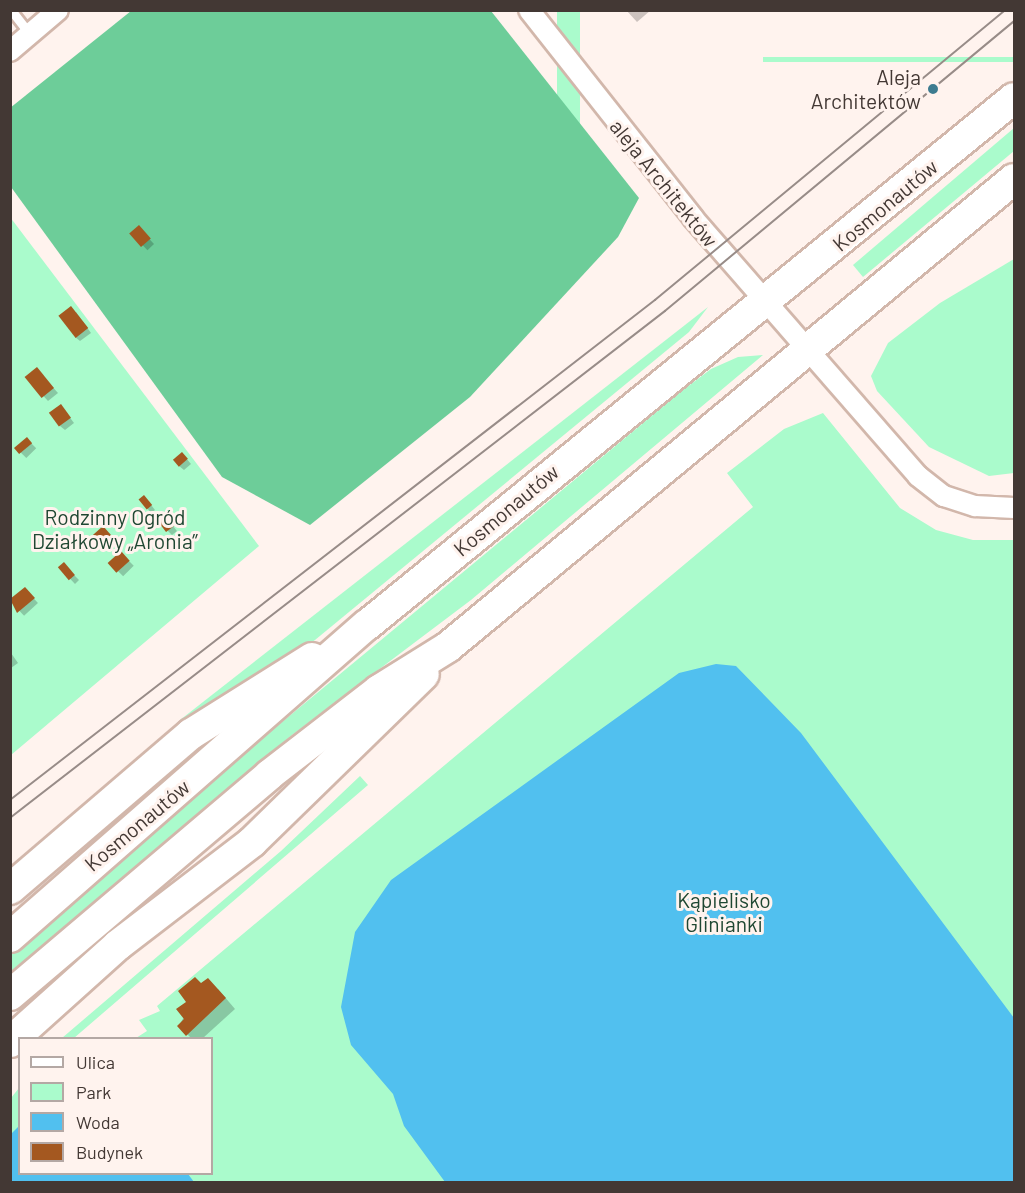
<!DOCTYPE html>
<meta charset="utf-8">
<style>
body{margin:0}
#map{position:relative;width:1025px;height:1193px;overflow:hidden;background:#fff3ee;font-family:Barlow,sans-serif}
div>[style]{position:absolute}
.green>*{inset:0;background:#aafbcc;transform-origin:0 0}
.forest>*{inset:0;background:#6dcd99}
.water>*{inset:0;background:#51c0ef}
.shadow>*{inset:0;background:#0003;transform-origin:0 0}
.building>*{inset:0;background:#a45820;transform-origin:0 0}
.roads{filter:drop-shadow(2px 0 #d2b7ab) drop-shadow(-2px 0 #d2b7ab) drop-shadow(0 2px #d2b7ab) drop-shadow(0 -2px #d2b7ab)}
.service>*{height:9px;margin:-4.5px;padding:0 4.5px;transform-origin:4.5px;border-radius:4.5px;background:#fff}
.minor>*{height:20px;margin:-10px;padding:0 10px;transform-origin:10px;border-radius:10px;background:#fff}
.primary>*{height:30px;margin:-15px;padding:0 15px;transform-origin:15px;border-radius:15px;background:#fff}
.tram>*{height:1.5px;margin:-0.75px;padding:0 0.75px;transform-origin:0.75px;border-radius:0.75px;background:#988c88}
.dots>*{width:16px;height:16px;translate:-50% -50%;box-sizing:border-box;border:3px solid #fff3ee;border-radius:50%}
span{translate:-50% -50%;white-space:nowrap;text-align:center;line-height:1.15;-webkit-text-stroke:6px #fff3ee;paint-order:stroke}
.poi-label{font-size:21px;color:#433834}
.right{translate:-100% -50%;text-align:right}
.street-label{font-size:21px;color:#433834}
.park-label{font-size:21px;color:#1f4732}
.frame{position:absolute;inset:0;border:12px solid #433834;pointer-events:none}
.legend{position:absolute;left:18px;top:1037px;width:195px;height:138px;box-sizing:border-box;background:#fff3ee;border:2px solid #b4a8a4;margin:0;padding:8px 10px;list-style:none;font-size:18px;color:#433834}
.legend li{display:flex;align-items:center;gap:12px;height:30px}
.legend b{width:30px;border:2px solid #b4a8a4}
</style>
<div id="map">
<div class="green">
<i style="left:557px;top:11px;width:23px;height:220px"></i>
<i style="left:1014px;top:57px;width:5px;height:251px;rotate:90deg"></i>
<i style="clip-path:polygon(1014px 128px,1014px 151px,863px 277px,853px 265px)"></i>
<i style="clip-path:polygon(10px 217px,259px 546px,11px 755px,10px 755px)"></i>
<i style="clip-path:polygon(1014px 259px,1014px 473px,989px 476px,929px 447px,877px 391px,871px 376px,888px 343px,940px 303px)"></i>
<i style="clip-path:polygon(708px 307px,689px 332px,315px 640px,185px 727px,180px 720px)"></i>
<i style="clip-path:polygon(763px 355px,471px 600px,292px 735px,11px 972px,11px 955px,89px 882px,683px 390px,711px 369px,738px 357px)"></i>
<i style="clip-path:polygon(823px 413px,900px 508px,936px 530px,973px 540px,1014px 540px,1014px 1182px,11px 1182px,11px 1098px,19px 1088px,20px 1174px,212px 1174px,212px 1038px,136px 1038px,147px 1031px,139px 1020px,160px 1011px,157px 1006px,753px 507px,727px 473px,784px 429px)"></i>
<i style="clip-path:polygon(360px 776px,368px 785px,74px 1038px,62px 1038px,281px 851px)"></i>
</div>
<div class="forest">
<i style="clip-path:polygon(131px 11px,491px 11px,639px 198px,618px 237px,470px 397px,310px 525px,222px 477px,11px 187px,10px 108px)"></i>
</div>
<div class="water">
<i style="clip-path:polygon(716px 664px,736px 666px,801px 733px,1014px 1018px,1014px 1182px,445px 1182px,404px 1126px,393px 1094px,351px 1045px,341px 1007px,355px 932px,391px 880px,679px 673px)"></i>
<i style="clip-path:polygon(19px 1126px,20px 1174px,188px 1174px,194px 1182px,11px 1182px,11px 1134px)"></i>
</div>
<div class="shadow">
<i style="clip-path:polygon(626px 10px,651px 10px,637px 22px)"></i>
<i style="left:139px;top:228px;width:22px;height:9px;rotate:47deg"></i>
<i style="clip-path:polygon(76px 312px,91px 333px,80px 341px,75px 337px)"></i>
<i style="clip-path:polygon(41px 374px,58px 393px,48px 401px,27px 378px)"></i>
<i style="clip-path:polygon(65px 411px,74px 423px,65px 430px,60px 426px)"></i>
<i style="left:27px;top:439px;width:13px;height:14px;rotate:45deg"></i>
<i style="clip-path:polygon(186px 458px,191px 464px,184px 470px,179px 466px)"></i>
<i style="clip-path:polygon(148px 501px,155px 510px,151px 513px,147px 508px)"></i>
<i style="clip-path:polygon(169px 521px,177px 531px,172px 535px,168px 531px)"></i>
<i style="left:103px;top:528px;width:16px;height:11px;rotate:47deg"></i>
<i style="left:121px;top:553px;width:18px;height:15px;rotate:45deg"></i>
<i style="clip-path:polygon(64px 565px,79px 580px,75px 584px,60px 568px)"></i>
<i style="left:25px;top:589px;width:19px;height:19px;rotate:47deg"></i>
<i style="clip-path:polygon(11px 653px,18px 663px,11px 668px,10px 667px)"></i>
<i style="clip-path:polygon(201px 985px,218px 989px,235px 1009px,203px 1038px,191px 1038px,179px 1026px)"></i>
</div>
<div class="building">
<i style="left:139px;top:225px;width:18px;height:13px;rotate:49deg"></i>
<i style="left:71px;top:306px;width:28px;height:16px;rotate:52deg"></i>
<i style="left:37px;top:367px;width:27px;height:16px;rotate:51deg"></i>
<i style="left:61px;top:404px;width:17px;height:15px;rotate:54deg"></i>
<i style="left:27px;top:437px;width:8px;height:17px;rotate:50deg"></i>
<i style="left:182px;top:452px;width:9px;height:12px;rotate:49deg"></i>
<i style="left:144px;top:495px;width:13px;height:7px;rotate:51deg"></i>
<i style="left:165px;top:514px;width:15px;height:10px;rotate:53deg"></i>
<i style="left:103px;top:526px;width:12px;height:14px;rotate:48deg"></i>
<i style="left:121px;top:551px;width:13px;height:18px;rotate:48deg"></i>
<i style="left:64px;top:562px;width:17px;height:8px;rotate:50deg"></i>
<i style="clip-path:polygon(25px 587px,35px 598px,17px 613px,10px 599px)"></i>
<i style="clip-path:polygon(195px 977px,201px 983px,208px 978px,226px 998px,186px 1036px,177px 1026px,184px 1019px,176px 1009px,186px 1002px,178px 991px)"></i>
</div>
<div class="roads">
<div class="service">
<i style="left:11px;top:10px;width:31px;rotate:52deg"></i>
</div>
<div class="minor">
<i style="left:529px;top:10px;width:265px;rotate:51.7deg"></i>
<i style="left:693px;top:218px;width:342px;rotate:48.9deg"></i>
<i style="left:918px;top:476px;width:33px;rotate:38deg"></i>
<i style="left:944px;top:496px;width:33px;rotate:18deg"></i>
<i style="left:975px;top:506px;width:39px;rotate:3deg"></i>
<i style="left:10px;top:51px;width:63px;rotate:-40.5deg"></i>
</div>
<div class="primary">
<i style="left:10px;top:889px;width:238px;rotate:-40.6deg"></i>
<i style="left:191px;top:734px;width:143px;rotate:-32.1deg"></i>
<i style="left:10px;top:937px;width:474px;rotate:-41.2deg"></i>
<i style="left:367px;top:625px;width:834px;rotate:-39.16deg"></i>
<i style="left:10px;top:995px;width:340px;rotate:-40.3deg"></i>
<i style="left:269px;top:775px;width:139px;rotate:-37.7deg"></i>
<i style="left:379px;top:690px;width:81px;rotate:-31.9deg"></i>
<i style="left:448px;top:647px;width:734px;rotate:-39.59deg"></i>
<i style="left:10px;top:1042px;width:145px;rotate:-41.9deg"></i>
<i style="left:118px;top:945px;width:169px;rotate:-37.5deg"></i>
<i style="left:252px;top:842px;width:240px;rotate:-44.3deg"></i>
</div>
</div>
<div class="tram">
<i style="left:10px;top:800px;width:816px;rotate:-37.78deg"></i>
<i style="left:655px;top:300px;width:455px;rotate:-39.6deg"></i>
<i style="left:10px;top:818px;width:828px;rotate:-37.74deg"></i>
<i style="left:665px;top:311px;width:454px;rotate:-39.7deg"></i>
</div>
<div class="dots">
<i style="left:933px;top:89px;background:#3d7c90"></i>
</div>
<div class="poi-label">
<span class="right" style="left:921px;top:89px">Aleja<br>Architektów</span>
</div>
<div class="street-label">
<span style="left:664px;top:183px;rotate:51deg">aleja Architektów</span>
<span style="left:885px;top:205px;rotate:-40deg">Kosmonautów</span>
<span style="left:506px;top:510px;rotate:-40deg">Kosmonautów</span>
<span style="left:137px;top:825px;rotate:-40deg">Kosmonautów</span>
</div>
<div class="park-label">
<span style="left:115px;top:529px">Rodzinny Ogród<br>Działkowy „Aronia”</span>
<span style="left:724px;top:912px">Kąpielisko<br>Glinianki</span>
</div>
<div class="frame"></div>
<ul class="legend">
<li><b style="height:8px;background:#fff"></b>Ulica</li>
<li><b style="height:16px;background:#aafbcc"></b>Park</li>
<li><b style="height:16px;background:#51c0ef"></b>Woda</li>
<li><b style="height:16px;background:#a45820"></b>Budynek</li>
</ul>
</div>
